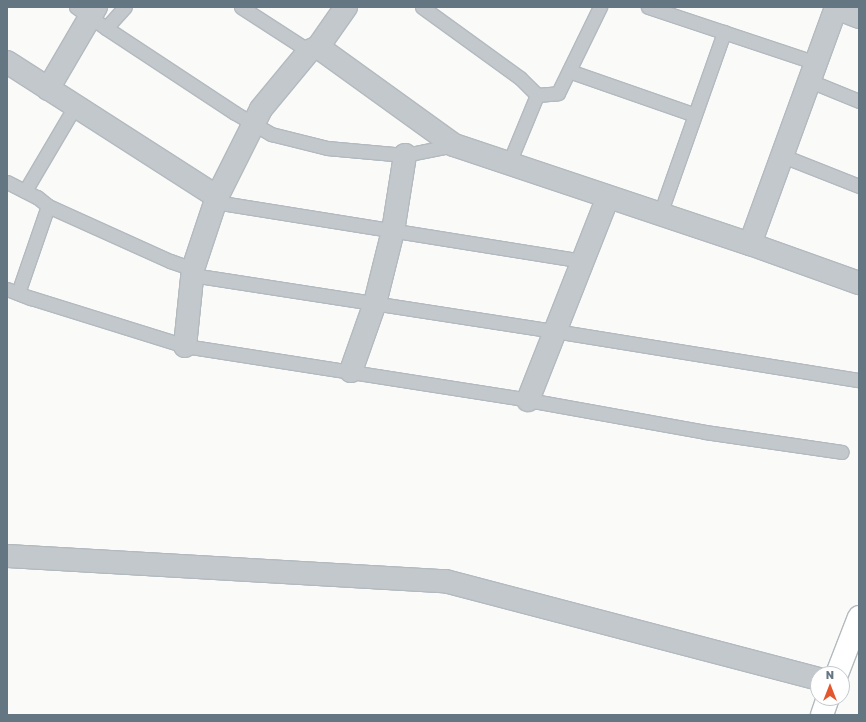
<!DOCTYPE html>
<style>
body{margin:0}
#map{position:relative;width:866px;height:722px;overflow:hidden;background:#fafaf8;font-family:"Golos Text",sans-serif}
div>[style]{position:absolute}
.roads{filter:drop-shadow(1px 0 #b3babf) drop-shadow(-1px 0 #b3babf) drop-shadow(0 1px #b3babf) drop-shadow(0 -1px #b3babf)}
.lane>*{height:13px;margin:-6.5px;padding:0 6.5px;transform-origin:6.5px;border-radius:6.5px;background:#c3c8cc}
.street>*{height:22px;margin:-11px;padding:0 11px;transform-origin:11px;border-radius:11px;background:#c3c8cc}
.secondary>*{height:22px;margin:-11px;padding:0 11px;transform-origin:11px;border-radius:11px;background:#fff}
span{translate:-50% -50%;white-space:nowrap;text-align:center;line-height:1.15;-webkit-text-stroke:4px #fff;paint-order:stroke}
.frame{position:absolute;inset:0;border:8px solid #657683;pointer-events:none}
.north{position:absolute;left:810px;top:666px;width:40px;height:40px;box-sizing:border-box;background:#fff;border:1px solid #c1c8cd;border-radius:50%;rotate:0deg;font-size:11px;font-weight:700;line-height:16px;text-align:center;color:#657683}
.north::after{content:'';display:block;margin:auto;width:14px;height:18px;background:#e4572e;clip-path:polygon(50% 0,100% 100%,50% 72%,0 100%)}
</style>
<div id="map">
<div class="roads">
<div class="lane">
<i style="left:76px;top:7px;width:37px;rotate:35deg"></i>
<i style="left:106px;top:28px;width:28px;rotate:-48deg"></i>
<i style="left:241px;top:7px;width:81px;rotate:32.9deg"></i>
<i style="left:422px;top:7px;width:121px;rotate:35.9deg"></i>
<i style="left:520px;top:78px;width:24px;rotate:45deg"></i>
<i style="left:648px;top:7px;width:177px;rotate:18.4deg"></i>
<i style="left:106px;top:28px;width:154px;rotate:33.4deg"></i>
<i style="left:235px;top:113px;width:42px;rotate:30.3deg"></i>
<i style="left:271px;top:134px;width:58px;rotate:14deg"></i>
<i style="left:327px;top:148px;width:78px;rotate:5.1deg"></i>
<i style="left:405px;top:155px;width:50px;rotate:-11.5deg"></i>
<i style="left:569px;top:71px;width:133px;rotate:19.2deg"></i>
<i style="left:810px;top:81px;width:53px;rotate:22.2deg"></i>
<i style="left:783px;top:156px;width:82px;rotate:21.5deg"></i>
<i style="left:509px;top:163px;width:74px;rotate:-67.6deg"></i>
<i style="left:537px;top:95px;width:21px;rotate:-5deg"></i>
<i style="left:558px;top:93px;width:96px;rotate:-64deg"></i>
<i style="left:7px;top:182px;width:34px;rotate:27deg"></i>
<i style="left:37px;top:197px;width:14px;rotate:39deg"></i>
<i style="left:48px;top:206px;width:134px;rotate:24.3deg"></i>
<i style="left:170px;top:261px;width:24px;rotate:19deg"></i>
<i style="left:25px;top:191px;width:99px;rotate:-59.5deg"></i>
<i style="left:215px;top:202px;width:372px;rotate:9.1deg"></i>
<i style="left:660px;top:214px;width:193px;rotate:-70.6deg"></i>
<i style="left:192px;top:275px;width:367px;rotate:8.8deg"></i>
<i style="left:555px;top:331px;width:308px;rotate:9.2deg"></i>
<i style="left:7px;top:289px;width:26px;rotate:21deg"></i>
<i style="left:31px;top:298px;width:161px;rotate:17.3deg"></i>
<i style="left:185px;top:346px;width:347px;rotate:8.9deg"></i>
<i style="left:528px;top:400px;width:180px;rotate:10.2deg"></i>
<i style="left:705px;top:432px;width:138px;rotate:8.3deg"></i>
<i style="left:18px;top:293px;width:92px;rotate:-71deg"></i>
</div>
<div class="street">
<i style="left:318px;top:47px;width:168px;rotate:35.8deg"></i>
<i style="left:454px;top:145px;width:312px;rotate:18.5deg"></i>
<i style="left:750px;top:244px;width:116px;rotate:19.7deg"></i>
<i style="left:7px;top:62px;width:250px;rotate:32.7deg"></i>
<i style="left:48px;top:89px;width:95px;rotate:-59.7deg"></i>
<i style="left:750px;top:244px;width:251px;rotate:-70deg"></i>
<i style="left:836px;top:8px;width:25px;rotate:21deg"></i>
<i style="left:185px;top:346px;width:77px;rotate:-84.1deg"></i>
<i style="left:193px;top:269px;width:76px;rotate:-71.6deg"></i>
<i style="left:217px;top:197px;width:98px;rotate:-63.4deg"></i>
<i style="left:261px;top:109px;width:75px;rotate:-50.4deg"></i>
<i style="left:309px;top:51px;width:10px;rotate:-24deg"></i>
<i style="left:318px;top:47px;width:49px;rotate:-55deg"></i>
<i style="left:351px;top:371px;width:72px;rotate:-70.6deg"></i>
<i style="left:375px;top:303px;width:74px;rotate:-76deg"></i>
<i style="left:393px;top:231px;width:77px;rotate:-81deg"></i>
<i style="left:528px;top:400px;width:218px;rotate:-68.5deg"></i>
<i style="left:7px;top:556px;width:439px;rotate:3.3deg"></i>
<i style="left:445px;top:581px;width:386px;rotate:14.7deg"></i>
</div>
<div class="secondary">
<i style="left:837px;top:674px;width:61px;rotate:-68.9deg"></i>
<i style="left:822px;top:715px;width:18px;rotate:-71deg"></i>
</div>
</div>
<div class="frame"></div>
<div class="north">N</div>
</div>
